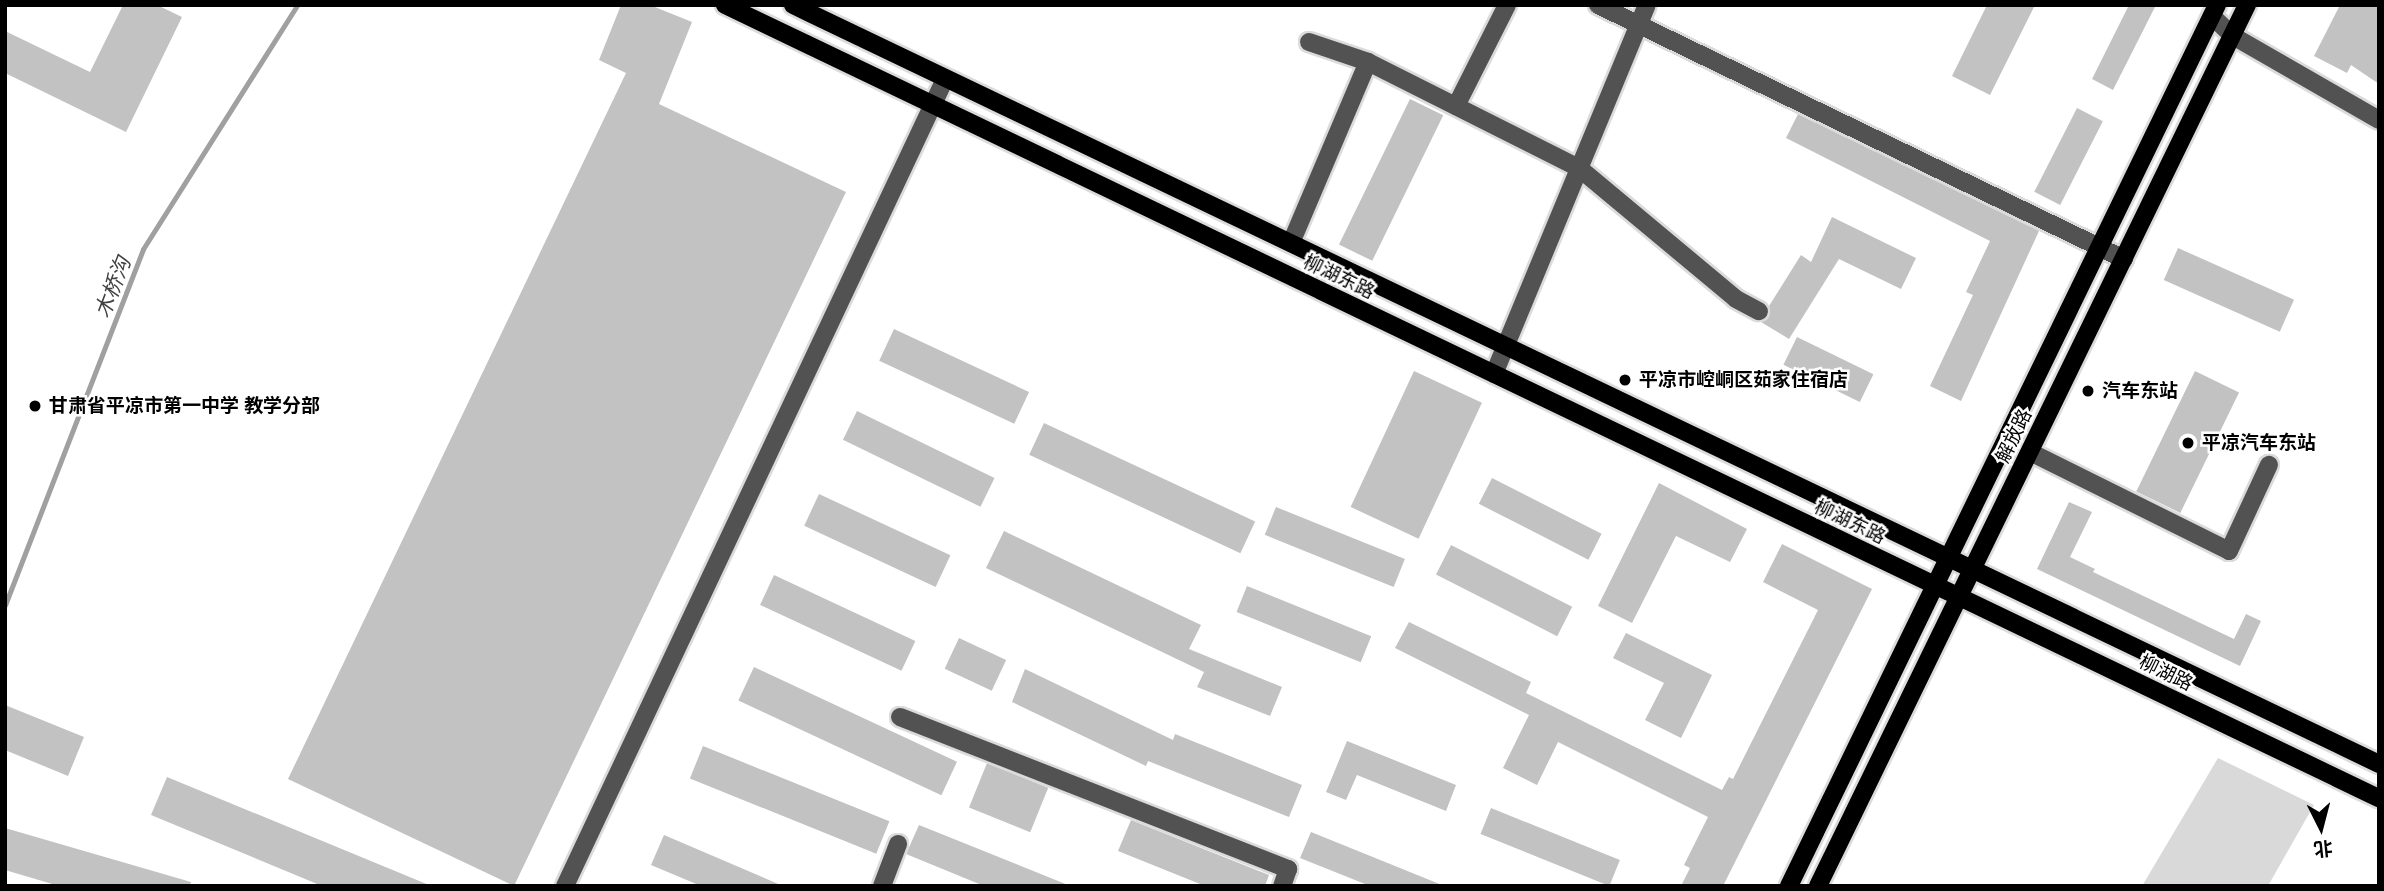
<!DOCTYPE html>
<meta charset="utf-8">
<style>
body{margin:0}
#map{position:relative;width:2384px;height:891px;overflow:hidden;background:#fff;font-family:"Open Sans","Noto Sans SC",sans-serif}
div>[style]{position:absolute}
.green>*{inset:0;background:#d9d9d9}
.stream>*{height:5px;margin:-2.5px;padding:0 2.5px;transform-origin:2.5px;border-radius:2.5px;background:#a0a0a0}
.building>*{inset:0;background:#c2c2c2;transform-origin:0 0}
.roads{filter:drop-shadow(2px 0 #dbdbdb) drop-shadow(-2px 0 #dbdbdb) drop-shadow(0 2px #dbdbdb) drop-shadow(0 -2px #dbdbdb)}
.minor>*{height:18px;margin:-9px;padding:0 9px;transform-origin:9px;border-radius:9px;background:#525252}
.major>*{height:18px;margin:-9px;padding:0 9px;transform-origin:9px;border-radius:9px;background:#000}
.dots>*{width:19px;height:19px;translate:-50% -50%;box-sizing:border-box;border:4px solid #fff;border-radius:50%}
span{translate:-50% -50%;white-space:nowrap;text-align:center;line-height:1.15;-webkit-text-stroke:5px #fff;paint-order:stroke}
.street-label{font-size:19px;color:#000}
.poi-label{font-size:19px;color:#000;font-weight:700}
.left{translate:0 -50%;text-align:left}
.water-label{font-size:21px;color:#414141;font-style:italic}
.frame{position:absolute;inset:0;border:7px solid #000;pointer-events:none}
.north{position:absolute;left:2286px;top:793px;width:70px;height:70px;-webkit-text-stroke:5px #fff;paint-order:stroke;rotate:174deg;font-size:19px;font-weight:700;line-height:28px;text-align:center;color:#000}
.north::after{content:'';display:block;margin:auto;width:24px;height:32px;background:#000;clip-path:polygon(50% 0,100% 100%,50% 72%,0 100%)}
</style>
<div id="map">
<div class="green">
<i style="clip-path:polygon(2218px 758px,2314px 805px,2268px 886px,2142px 886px)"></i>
</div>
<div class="stream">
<i style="left:5px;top:605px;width:382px;rotate:-68.8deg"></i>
<i style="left:143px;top:249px;width:289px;rotate:-57.7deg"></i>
</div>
<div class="building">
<i style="clip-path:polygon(123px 5px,157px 5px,182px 17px,126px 132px,5px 73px,5px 31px,90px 72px)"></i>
<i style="clip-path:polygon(621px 5px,650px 5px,692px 22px,659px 104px,846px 192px,514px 886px,288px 779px,626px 73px,599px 60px)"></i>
<i style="clip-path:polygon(1987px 5px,2035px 5px,1990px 95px,1952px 76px)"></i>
<i style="clip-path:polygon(2129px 5px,2156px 5px,2113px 90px,2092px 79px)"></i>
<i style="clip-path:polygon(2340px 5px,2379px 5px,2379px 84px,2351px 65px,2347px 73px,2314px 56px)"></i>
<i style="left:1410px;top:99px;width:37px;height:162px;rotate:26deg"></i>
<i style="left:2077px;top:108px;width:29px;height:94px;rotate:27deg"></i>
<i style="clip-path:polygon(1798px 114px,2039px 231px,1961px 401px,1930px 386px,1973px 295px,1966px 292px,1990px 241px,1786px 138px)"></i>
<i style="clip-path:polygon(1832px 217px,1916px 258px,1901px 289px,1839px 259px,1789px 339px,1761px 322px,1769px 317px,1769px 306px,1801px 255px,1811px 262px)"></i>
<i style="left:2178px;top:248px;width:127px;height:35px;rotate:24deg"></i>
<i style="left:894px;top:329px;width:149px;height:35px;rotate:25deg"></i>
<i style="left:1797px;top:337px;width:85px;height:31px;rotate:26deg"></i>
<i style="left:1414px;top:371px;width:75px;height:150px;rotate:25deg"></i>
<i style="left:2195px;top:371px;width:49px;height:134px;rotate:26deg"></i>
<i style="left:857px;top:411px;width:153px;height:32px;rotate:26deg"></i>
<i style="left:1044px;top:423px;width:233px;height:35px;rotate:25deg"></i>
<i style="left:1492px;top:478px;width:123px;height:29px;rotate:27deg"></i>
<i style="clip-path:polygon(1659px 483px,1747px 529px,1730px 562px,1676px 536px,1632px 623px,1598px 606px)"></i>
<i style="left:819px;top:494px;width:145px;height:35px;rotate:25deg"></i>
<i style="clip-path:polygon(2069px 502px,2092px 512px,2070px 557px,2095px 569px,2093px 572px,2234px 639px,2246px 614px,2261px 621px,2240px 666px,2037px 569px)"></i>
<i style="left:1276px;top:507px;width:139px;height:30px;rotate:22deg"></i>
<i style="clip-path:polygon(1004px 531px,1201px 625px,1189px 649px,1282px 687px,1270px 716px,1197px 687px,1204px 672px,986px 568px)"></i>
<i style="clip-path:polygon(1782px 544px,1872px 589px,1723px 886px,1681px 886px,1690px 868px,1684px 865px,1708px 817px,1558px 742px,1537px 785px,1503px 768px,1529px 715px,1395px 648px,1409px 622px,1531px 682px,1526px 693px,1722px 790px,1729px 777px,1733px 779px,1818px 610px,1763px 582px)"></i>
<i style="left:1451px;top:545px;width:136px;height:33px;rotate:27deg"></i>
<i style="left:774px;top:575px;width:156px;height:33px;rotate:25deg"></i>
<i style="left:1247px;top:586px;width:134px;height:28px;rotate:22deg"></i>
<i style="clip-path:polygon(1626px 633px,1712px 675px,1681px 738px,1645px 720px,1664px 683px,1613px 658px)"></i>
<i style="left:959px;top:638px;width:52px;height:34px;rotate:25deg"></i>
<i style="left:754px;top:667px;width:224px;height:37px;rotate:25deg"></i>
<i style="clip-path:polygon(1025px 669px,1173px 740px,1175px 734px,1302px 785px,1289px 817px,1148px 761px,1146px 766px,1012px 702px)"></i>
<i style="clip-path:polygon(5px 705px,84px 737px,68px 776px,5px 750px)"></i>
<i style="clip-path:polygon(1347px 741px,1456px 785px,1446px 811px,1357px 775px,1346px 800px,1326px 792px)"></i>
<i style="left:703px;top:746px;width:201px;height:35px;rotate:22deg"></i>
<i style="left:987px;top:763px;width:66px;height:48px;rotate:22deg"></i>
<i style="clip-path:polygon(167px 777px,429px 885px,429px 886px,322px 886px,151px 815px)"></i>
<i style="left:1491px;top:808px;width:139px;height:28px;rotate:22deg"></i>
<i style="clip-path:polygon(1131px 820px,1269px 875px,1265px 886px,1205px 886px,1118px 851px)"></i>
<i style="clip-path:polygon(919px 825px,1068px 885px,1068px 886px,984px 886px,906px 854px)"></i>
<i style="clip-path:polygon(5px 828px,191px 882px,190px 886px,59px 886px,5px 870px)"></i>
<i style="clip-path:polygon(1311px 832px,1442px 885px,1442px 886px,1370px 886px,1300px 858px)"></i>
<i style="clip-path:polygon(664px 835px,783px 886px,701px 886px,651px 865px)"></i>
</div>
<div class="roads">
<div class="minor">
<i style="left:1598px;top:5px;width:584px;rotate:25.78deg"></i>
<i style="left:2212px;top:16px;width:29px;rotate:44deg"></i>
<i style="left:2233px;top:36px;width:168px;rotate:29.9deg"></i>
<i style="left:1309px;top:42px;width:62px;rotate:18.7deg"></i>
<i style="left:1368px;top:62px;width:236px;rotate:26.7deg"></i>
<i style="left:1579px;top:168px;width:204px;rotate:39.8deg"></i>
<i style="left:1736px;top:299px;width:26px;rotate:28deg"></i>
<i style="left:1456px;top:106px;width:113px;rotate:-63.2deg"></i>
<i style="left:1291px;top:243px;width:197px;rotate:-67deg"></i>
<i style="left:1494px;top:374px;width:399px;rotate:-67.5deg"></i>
<i style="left:2030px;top:452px;width:222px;rotate:26.4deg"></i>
<i style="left:2229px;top:551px;width:95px;rotate:-65.1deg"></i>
<i style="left:900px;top:717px;width:417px;rotate:21.4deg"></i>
<i style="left:1288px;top:869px;width:18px;rotate:109deg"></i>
<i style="left:565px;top:886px;width:892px;rotate:-64.79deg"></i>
<i style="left:882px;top:886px;width:45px;rotate:-69.1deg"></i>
</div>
<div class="major">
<i style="left:725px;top:5px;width:1834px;rotate:25.62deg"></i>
<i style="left:793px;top:5px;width:1758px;rotate:25.57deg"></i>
<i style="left:1789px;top:886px;width:979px;rotate:-64.09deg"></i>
<i style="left:1818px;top:886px;width:980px;rotate:-64.04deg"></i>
</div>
</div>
<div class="dots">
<i style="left:1625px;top:380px;background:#000"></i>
<i style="left:2088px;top:391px;background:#000"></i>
<i style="left:35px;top:406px;background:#000"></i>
<i style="left:2188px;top:443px;background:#000"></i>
</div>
<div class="street-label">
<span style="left:1339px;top:277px;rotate:26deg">柳湖东路</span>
<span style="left:2014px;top:436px;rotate:-64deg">解放路</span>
<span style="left:1850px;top:522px;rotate:26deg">柳湖东路</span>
<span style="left:2166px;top:673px;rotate:26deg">柳湖路</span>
</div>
<div class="poi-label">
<span class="left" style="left:1639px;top:380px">平凉市崆峒区茹家住宿店</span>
<span class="left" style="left:2102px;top:391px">汽车东站</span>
<span class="left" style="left:49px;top:406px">甘肃省平凉市第一中学 教学分部</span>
<span class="left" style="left:2202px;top:443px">平凉汽车东站</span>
</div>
<div class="water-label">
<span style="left:112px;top:287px;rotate:-69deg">木桥沟</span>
</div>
<div class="frame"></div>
<div class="north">北</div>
</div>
